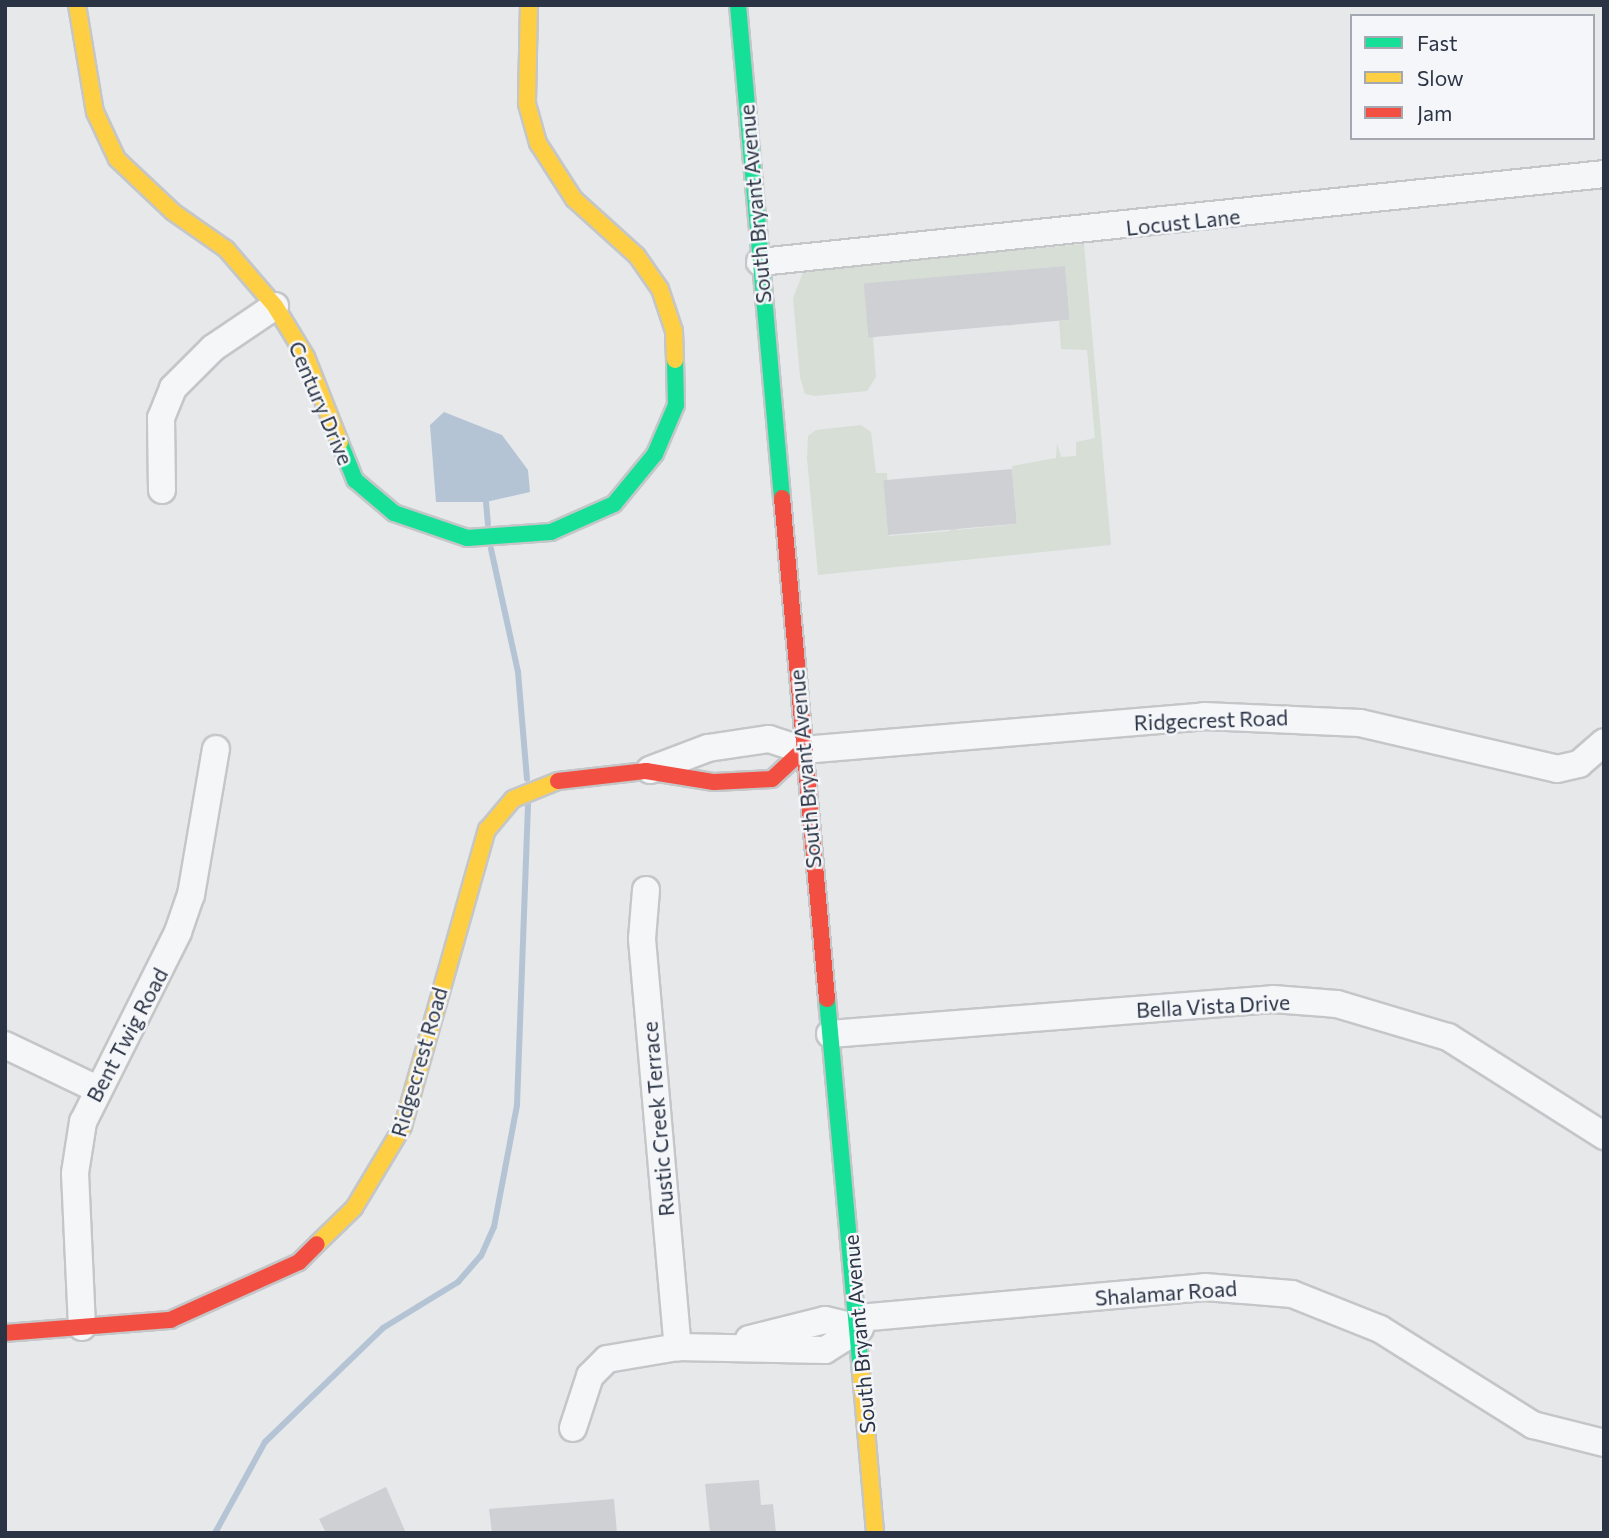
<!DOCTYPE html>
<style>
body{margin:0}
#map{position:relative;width:1609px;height:1538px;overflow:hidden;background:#e6e8ea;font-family:Commissioner,sans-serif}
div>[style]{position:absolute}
.green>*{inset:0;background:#d6ded6}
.water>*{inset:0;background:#b4c4d5}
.stream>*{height:6px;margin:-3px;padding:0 3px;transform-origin:3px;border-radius:3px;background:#b4c4d5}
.building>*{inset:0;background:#ced0d3;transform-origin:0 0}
.roads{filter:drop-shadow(2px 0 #c4c6c8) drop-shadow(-2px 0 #c4c6c8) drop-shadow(0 2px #c4c6c8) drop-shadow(0 -2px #c4c6c8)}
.street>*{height:26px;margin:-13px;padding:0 13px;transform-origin:13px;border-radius:13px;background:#f5f6f7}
.fast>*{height:16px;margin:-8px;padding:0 8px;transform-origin:8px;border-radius:8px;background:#16e098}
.slow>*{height:16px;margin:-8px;padding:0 8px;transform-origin:8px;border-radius:8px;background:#ffcf43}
.jam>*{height:16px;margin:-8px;padding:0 8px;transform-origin:8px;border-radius:8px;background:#f24e42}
span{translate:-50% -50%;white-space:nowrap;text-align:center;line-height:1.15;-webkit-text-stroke:5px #f4f6f9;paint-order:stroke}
.street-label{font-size:21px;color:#2b3445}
.frame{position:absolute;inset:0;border:7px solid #2b3445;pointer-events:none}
.legend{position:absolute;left:1350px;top:14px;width:245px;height:126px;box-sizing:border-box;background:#f4f6f9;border:2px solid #a4a8b1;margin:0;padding:9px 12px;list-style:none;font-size:21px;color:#2b3445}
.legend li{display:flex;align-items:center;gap:14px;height:35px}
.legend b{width:35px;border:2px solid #a4a8b1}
</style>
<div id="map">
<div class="green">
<i style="clip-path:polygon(1084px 244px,1111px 545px,818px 575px,807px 458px,808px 436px,816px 430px,861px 425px,871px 432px,876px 473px,887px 473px,889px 536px,950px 531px,945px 476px,952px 475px,957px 530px,1017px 524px,1012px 466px,1056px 458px,1057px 443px,1061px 457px,1076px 456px,1076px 442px,1095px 438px,1087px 350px,1061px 349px,1059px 321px,1070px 320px,1065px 266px,1009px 271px,1014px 325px,1007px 326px,1002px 274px,873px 338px,876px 377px,867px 391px,815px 396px,805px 394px,800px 377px,793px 298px,804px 270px)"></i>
</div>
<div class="water">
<i style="clip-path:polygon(444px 412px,502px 435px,528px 470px,530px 492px,486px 502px,436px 502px,430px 425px)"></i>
</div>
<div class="stream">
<i style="left:486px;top:502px;width:22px;rotate:85deg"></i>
<i style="left:491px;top:549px;width:126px;rotate:77.6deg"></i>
<i style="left:518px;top:672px;width:107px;rotate:85.2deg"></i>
<i style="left:215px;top:1533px;width:104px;rotate:-61.2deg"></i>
<i style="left:265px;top:1442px;width:164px;rotate:-44deg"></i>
<i style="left:383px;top:1328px;width:88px;rotate:-31.5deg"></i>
<i style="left:458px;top:1282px;width:35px;rotate:-49deg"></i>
<i style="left:481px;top:1256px;width:32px;rotate:-66deg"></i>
<i style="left:494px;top:1227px;width:124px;rotate:-79.3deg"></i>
<i style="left:517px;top:1105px;width:301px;rotate:-87.9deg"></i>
</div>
<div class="building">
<i style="left:1065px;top:266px;width:54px;height:202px;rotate:85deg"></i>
<i style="left:1012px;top:469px;width:55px;height:129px;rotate:85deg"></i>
<i style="clip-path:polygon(759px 1480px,761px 1505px,773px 1504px,776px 1533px,710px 1533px,705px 1484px)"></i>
<i style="clip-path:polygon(386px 1487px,406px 1533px,326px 1533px,319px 1519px)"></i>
<i style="clip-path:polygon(614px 1499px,617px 1533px,492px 1533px,489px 1509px)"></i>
</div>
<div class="roads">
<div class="street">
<i style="left:760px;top:262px;width:849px;rotate:-5.95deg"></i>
<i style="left:162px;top:490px;width:72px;rotate:-90.8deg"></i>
<i style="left:161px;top:418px;width:32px;rotate:-68deg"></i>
<i style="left:173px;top:388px;width:57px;rotate:-45deg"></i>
<i style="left:213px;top:348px;width:75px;rotate:-34.1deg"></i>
<i style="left:650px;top:770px;width:62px;rotate:-20.8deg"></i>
<i style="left:708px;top:748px;width:62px;rotate:-8.4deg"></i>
<i style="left:769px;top:739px;width:36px;rotate:18deg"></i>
<i style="left:803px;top:750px;width:402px;rotate:-4.8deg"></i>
<i style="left:1204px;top:716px;width:156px;rotate:2.6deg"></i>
<i style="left:1360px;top:723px;width:202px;rotate:13.1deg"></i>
<i style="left:1557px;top:769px;width:23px;rotate:-13deg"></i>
<i style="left:1579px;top:764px;width:33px;rotate:-41deg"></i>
<i style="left:646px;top:890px;width:49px;rotate:94.7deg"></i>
<i style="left:642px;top:939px;width:410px;rotate:85deg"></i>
<i style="left:678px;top:1347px;width:147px;rotate:1.2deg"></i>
<i style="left:825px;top:1350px;width:41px;rotate:-32.2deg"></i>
<i style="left:830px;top:1034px;width:444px;rotate:-4.5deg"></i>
<i style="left:1273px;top:999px;width:64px;rotate:4.5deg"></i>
<i style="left:1337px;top:1004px;width:116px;rotate:16.6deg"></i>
<i style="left:1448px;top:1037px;width:185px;rotate:32.4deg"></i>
<i style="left:5px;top:1045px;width:100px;rotate:25.5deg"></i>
<i style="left:859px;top:1318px;width:347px;rotate:-5.1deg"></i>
<i style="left:1205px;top:1287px;width:87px;rotate:4.6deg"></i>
<i style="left:1292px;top:1294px;width:95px;rotate:21.7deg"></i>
<i style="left:1380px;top:1329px;width:181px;rotate:32.1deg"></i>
<i style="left:1533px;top:1425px;width:73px;rotate:14.2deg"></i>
<i style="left:82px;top:1327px;width:154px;rotate:-92.6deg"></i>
<i style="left:75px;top:1173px;width:52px;rotate:-81.1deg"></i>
<i style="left:83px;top:1122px;width:212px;rotate:-63.4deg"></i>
<i style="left:178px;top:932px;width:39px;rotate:-71deg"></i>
<i style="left:191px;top:895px;width:148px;rotate:-80.3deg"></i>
<i style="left:749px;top:1339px;width:78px;rotate:-14deg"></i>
<i style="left:825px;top:1320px;width:36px;rotate:13deg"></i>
<i style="left:573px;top:1428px;width:55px;rotate:-71.9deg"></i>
<i style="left:590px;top:1376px;width:24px;rotate:-45deg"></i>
<i style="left:607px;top:1359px;width:72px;rotate:-9.6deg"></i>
</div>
<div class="fast">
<i style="left:738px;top:5px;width:495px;rotate:84.9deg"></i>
<i style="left:340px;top:443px;width:40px;rotate:68deg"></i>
<i style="left:355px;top:480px;width:51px;rotate:40.2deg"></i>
<i style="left:394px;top:513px;width:77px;rotate:18.9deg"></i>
<i style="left:467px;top:538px;width:84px;rotate:-4.1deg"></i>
<i style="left:551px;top:532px;width:69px;rotate:-24deg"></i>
<i style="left:614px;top:504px;width:65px;rotate:-50.6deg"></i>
<i style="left:655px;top:454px;width:53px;rotate:-66.8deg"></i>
<i style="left:676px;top:405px;width:45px;rotate:-91.3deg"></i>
<i style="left:827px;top:999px;width:375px;rotate:84.8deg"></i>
</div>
<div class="slow">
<i style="left:77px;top:5px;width:109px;rotate:80.5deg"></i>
<i style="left:95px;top:112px;width:52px;rotate:64.9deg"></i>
<i style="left:117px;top:159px;width:77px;rotate:43.4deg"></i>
<i style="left:173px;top:212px;width:65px;rotate:34.9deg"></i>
<i style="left:226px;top:249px;width:75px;rotate:49.3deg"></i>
<i style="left:275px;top:306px;width:60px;rotate:58.7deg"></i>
<i style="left:306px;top:357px;width:92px;rotate:68.4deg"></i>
<i style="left:529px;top:5px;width:99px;rotate:91.2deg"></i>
<i style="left:527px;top:104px;width:41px;rotate:74.2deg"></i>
<i style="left:538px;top:143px;width:67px;rotate:57.3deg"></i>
<i style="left:574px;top:199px;width:85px;rotate:42.1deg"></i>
<i style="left:637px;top:256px;width:40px;rotate:55.1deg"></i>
<i style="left:660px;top:289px;width:44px;rotate:71.6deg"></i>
<i style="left:674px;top:331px;width:29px;rotate:88deg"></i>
<i style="left:317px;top:1244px;width:52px;rotate:-44.2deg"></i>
<i style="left:354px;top:1208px;width:96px;rotate:-59.1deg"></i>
<i style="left:403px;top:1126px;width:308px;rotate:-74.2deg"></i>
<i style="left:487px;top:830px;width:40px;rotate:-50deg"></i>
<i style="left:513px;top:799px;width:48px;rotate:-21.8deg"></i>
<i style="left:861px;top:1372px;width:162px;rotate:85deg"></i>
</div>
<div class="jam">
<i style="left:782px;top:498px;width:503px;rotate:84.87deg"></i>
<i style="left:558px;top:781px;width:89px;rotate:-6.5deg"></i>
<i style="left:646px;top:771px;width:69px;rotate:9.2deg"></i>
<i style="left:714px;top:782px;width:58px;rotate:-3deg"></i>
<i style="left:772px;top:779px;width:42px;rotate:-43.1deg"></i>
<i style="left:5px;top:1333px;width:166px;rotate:-4.5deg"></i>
<i style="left:170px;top:1320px;width:141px;rotate:-24.2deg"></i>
<i style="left:299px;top:1262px;width:25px;rotate:-45deg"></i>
</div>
</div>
<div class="street-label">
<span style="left:755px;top:204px;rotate:-95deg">South Bryant Avenue</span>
<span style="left:1183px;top:222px;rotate:-6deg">Locust Lane</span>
<span style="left:321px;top:403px;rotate:67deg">Century Drive</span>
<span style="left:1211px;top:720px;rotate:-2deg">Ridgecrest Road</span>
<span style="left:805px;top:769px;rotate:-95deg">South Bryant Avenue</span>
<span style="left:1213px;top:1006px;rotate:-3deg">Bella Vista Drive</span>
<span style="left:127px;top:1035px;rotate:-62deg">Bent Twig Road</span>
<span style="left:419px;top:1062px;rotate:-74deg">Ridgecrest Road</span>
<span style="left:658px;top:1119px;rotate:-95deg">Rustic Creek Terrace</span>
<span style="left:1166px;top:1293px;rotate:-4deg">Shalamar Road</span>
<span style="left:859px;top:1334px;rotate:-95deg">South Bryant Avenue</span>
</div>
<div class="frame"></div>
<ul class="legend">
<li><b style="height:9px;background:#16e098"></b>Fast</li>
<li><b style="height:9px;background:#ffcf43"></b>Slow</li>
<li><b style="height:9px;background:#f24e42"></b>Jam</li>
</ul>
</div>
